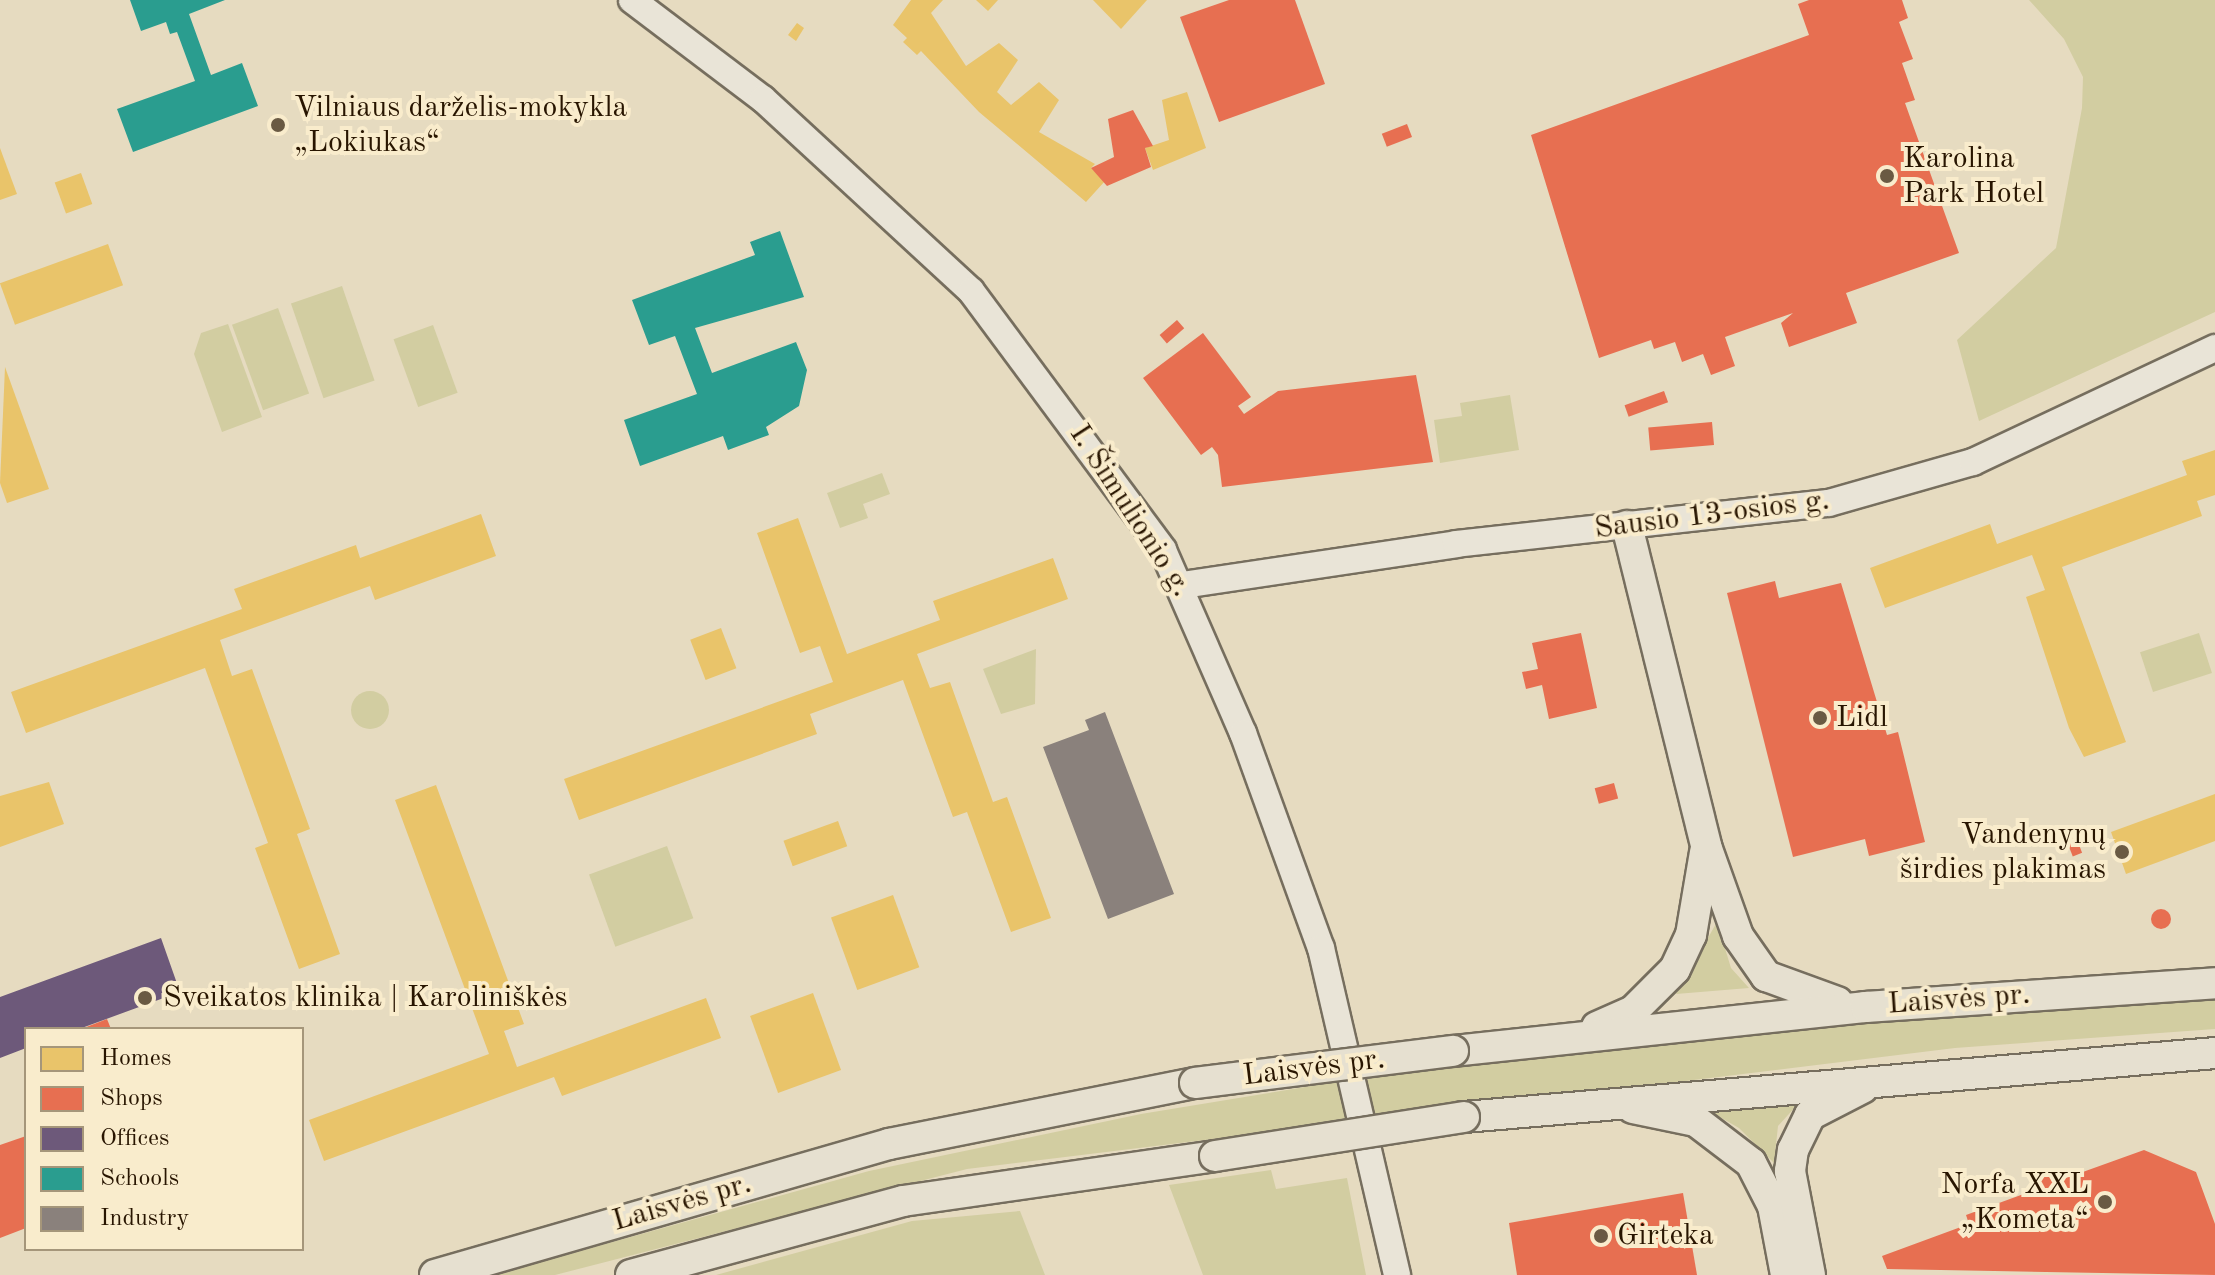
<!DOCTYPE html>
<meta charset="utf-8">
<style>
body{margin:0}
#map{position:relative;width:2215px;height:1275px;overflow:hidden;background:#e6dbc0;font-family:"Old Standard TT",serif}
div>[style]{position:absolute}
.green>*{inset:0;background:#d2cda1;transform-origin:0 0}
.round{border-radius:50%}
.homes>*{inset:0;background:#e9c46a;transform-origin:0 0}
.shops>*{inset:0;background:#e76f51;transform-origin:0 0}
.offices>*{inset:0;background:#6d597a}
.schools>*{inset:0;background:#2a9d8f}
.industry>*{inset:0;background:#8a817c}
.roads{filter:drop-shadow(2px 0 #766e5e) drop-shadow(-2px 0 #766e5e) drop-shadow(0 2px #766e5e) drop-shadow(0 -2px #766e5e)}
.secondary>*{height:26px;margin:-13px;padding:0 13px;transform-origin:13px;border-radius:13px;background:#e9e4d7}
.primary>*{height:30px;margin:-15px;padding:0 15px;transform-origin:15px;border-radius:15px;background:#e6e0d0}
.bridges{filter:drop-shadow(2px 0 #766e5e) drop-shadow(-2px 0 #766e5e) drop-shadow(0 2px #766e5e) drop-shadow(0 -2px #766e5e)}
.primary-bridge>*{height:30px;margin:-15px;padding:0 15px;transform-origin:15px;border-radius:15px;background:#e6e0d0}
.dots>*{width:22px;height:22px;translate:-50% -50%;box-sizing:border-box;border:4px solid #f9eccc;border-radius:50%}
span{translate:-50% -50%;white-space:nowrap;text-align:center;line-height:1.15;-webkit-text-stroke:8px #f9eccc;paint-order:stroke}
.poi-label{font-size:30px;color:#281500}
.left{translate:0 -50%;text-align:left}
.right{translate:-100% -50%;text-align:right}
.street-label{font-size:30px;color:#281500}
.legend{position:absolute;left:24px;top:1027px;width:280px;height:224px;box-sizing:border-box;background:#f9eccc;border:2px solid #a5967a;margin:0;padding:10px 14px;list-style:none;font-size:24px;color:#281500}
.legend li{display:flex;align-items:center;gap:16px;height:40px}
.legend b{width:40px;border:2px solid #a5967a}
</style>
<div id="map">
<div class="green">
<i style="clip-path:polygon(2029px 0,2215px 0,2215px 312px,1979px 421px,1957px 340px,2056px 248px,2082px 108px,2083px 77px,2064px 39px)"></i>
<i style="left:342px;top:286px;width:100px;height:54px;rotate:71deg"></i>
<i style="left:278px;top:308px;width:91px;height:49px;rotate:70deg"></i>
<i style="clip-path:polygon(228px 324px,262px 417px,222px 432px,194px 354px,201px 333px)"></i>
<i style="left:433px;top:325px;width:72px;height:42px;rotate:70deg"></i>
<i style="clip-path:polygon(1510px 395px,1519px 450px,1440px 463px,1434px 420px,1462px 416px,1460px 403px)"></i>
<i style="clip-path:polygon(882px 473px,890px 494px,863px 504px,868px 518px,840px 528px,827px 493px)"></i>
<i style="left:2199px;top:633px;width:42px;height:62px;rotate:72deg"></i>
<i style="clip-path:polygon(1036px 649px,1035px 704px,1001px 714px,983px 669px)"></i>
<i class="round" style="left:351px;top:691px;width:38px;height:38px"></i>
<i style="left:667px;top:846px;width:77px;height:83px;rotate:70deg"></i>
<i style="clip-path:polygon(1717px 922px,1731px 968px,1749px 988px,1676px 994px)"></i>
<i style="clip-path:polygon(2215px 998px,2215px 1029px,1955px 1048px,967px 1169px,555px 1275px,494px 1275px,869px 1171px,1141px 1114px,1384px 1074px,1923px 1015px)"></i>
<i style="clip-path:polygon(1809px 1092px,1778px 1126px,1774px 1163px,1739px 1128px,1697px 1104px)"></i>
<i style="clip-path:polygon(1271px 1170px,1276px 1189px,1347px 1178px,1366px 1275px,1203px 1275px,1169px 1185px)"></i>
<i style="clip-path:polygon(1020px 1211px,1045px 1275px,716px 1275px,912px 1221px)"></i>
</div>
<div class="homes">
<i style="clip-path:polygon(911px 0,943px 0,931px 13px,966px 66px,999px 43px,1018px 60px,997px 92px,1011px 105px,1039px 82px,1059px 100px,1039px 132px,1095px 164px,1091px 168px,1105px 181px,1086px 202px,979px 112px,921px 51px,917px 55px,903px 42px,907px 38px,893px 25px)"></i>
<i style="clip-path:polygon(976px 0,998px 0,988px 11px)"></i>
<i style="clip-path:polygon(1093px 0,1147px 0,1121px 29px)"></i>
<i style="clip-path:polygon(797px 23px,804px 28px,796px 41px,788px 35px)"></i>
<i style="clip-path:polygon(1187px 92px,1206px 148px,1153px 170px,1145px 148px,1169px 140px,1162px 100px)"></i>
<i style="clip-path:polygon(0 148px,17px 194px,0 200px)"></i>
<i style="left:81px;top:173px;width:33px;height:28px;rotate:70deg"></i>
<i style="left:108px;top:244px;width:44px;height:115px;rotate:70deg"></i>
<i style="clip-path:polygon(5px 367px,49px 489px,7px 503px,0 483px)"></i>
<i style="clip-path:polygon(2215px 450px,2215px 495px,2197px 501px,2202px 516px,2062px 567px,2126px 742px,2084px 757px,2069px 728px,2026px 597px,2045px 590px,2032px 555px,1885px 608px,1870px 568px,1990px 524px,1997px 544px,2187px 475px,2182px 461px)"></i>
<i style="clip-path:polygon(481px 514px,496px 556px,375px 600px,370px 586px,220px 640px,232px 676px,252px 669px,310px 829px,297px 834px,340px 954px,299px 969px,255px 848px,268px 843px,205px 668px,26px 733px,11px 692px,242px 609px,234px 589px,356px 545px,360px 558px)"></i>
<i style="clip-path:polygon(798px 518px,847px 654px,940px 620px,933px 601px,1053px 558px,1068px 599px,917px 654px,930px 688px,950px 682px,993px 802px,1007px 797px,1051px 918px,1011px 932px,967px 812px,953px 817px,903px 680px,810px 714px,817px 734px,579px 820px,564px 779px,833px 682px,820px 646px,800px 653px,757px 533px)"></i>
<i style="left:721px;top:628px;width:43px;height:33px;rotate:69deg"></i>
<i style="clip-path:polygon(49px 782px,64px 824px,0 847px,0 796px)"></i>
<i style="clip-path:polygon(436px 785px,524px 1024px,504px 1031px,517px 1067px,706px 998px,721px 1038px,562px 1096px,554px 1077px,324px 1161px,309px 1120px,489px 1054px,395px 800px)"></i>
<i style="clip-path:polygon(2215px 794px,2215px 841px,2126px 874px,2111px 832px)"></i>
<i style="left:838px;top:821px;width:27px;height:58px;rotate:70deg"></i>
<i style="left:893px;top:895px;width:77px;height:66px;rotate:70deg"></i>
<i style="left:813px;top:993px;width:82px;height:67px;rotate:70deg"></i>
</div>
<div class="shops">
<i style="clip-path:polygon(1229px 0,1295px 0,1325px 84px,1219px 122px,1180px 17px)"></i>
<i style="clip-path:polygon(1809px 0,1902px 0,1908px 18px,1899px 22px,1913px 59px,1902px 63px,1915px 100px,1905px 103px,1959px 253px,1846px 293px,1857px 323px,1789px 347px,1781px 323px,1793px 313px,1725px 337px,1735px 366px,1711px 375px,1703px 354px,1682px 362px,1675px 342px,1654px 349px,1651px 340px,1599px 358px,1531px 135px,1809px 35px,1798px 4px)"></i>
<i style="clip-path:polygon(1133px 110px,1153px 146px,1145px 148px,1151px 167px,1107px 186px,1091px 168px,1114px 157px,1108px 119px)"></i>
<i style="left:1407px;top:124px;width:14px;height:27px;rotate:69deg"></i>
<i style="left:1177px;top:320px;width:11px;height:23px;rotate:49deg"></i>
<i style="clip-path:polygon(1203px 333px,1251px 397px,1238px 406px,1244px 414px,1278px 391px,1416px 375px,1433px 462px,1222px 487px,1218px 455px,1212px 447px,1201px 455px,1143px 378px)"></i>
<i style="left:1664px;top:391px;width:12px;height:42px;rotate:70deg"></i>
<i style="left:1712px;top:422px;width:23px;height:64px;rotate:85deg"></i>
<i style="clip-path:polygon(1775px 581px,1779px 598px,1841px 583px,1887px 735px,1898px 732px,1925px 842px,1869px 856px,1865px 839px,1793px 857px,1727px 593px)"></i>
<i style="clip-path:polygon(1581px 633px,1597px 708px,1549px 719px,1542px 685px,1526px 689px,1522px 672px,1538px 669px,1532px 643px)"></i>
<i style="left:1614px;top:783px;width:16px;height:20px;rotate:75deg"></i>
<i style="left:2076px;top:837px;width:17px;height:10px;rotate:69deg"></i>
<i class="round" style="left:2151px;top:909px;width:20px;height:20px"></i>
<i style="clip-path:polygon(107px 1019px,111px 1029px,81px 1029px)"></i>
<i style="clip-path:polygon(26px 1136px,26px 1228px,0 1238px,0 1145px)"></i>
<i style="clip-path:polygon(2144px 1150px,2196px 1172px,2215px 1224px,2215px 1275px,1887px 1269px,1882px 1256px,1969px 1224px,1966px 1215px,2040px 1188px,2036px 1178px,2052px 1173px,2055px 1182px)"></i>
<i style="clip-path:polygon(1683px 1193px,1697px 1275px,1517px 1275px,1509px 1223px)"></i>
</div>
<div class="offices">
<i style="clip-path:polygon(161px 938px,180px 992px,79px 1029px,26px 1029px,26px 1048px,0 1058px,0 997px)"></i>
</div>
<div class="schools">
<i style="clip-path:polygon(130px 0,225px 0,189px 14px,211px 75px,242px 63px,258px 106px,133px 152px,117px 109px,195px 81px,177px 32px,170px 34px,166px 22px,141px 31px)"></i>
<i style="clip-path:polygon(780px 231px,804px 297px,695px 328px,712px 373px,796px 342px,807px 370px,799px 406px,766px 427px,769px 435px,728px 450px,723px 436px,640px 466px,624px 420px,697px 394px,675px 336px,649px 345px,632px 300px,755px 255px,750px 242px)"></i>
</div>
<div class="industry">
<i style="clip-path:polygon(1105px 712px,1174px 894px,1108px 919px,1043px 747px,1089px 730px,1085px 720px)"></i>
</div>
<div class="roads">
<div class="secondary">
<i style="left:632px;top:0;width:164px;rotate:37.1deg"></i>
<i style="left:763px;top:99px;width:283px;rotate:42.7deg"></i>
<i style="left:971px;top:291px;width:322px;rotate:53.4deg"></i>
<i style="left:1163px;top:550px;width:200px;rotate:66.4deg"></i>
<i style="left:1243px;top:733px;width:229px;rotate:70.1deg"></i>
<i style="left:1321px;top:948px;width:336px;rotate:76.9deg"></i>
<i style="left:1183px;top:585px;width:276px;rotate:-8.5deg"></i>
<i style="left:1456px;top:544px;width:375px;rotate:-6.3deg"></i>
<i style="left:1829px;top:503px;width:150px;rotate:-15.9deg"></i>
<i style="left:1973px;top:462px;width:268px;rotate:-25.2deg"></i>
</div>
<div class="primary">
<i style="left:1627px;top:526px;width:330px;rotate:76.1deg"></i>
<i style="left:1706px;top:846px;width:96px;rotate:70.4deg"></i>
<i style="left:1738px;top:936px;width:49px;rotate:55deg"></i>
<i style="left:1766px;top:976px;width:76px;rotate:20.1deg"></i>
<i style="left:1597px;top:1027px;width:39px;rotate:-24deg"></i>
<i style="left:1633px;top:1011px;width:59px;rotate:-45deg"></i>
<i style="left:1675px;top:969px;width:38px;rotate:-65deg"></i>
<i style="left:1691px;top:935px;width:84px;rotate:-80.4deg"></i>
<i style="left:1453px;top:1051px;width:415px;rotate:-6.1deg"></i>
<i style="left:1866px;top:1007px;width:350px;rotate:-3.9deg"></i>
<i style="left:1633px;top:1108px;width:64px;rotate:11.7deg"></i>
<i style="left:1696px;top:1121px;width:69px;rotate:37.4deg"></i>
<i style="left:1751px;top:1163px;width:48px;rotate:62.9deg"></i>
<i style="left:1773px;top:1206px;width:70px;rotate:79.3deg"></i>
<i style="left:1464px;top:1117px;width:754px;rotate:-4.87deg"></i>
<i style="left:435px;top:1275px;width:473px;rotate:-16.1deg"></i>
<i style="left:889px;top:1144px;width:312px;rotate:-11.3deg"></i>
<i style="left:631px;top:1275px;width:282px;rotate:-15.2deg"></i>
<i style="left:903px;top:1201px;width:315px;rotate:-8.2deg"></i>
<i style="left:1810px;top:1275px;width:106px;rotate:-100.9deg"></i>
<i style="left:1790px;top:1171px;width:21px;rotate:-82deg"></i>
<i style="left:1793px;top:1150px;width:39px;rotate:-64deg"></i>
<i style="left:1810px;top:1115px;width:59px;rotate:-27.4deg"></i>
</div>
</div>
<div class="bridges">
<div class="primary-bridge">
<i style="left:1195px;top:1083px;width:260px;rotate:-7.1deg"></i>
<i style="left:1215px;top:1156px;width:252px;rotate:-8.9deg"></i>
</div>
</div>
<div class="dots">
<i style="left:278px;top:125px;background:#6a5a43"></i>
<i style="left:1887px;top:176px;background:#6a5a43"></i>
<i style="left:1820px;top:718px;background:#6a5a43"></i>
<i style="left:2122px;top:852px;background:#6a5a43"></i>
<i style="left:145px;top:998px;background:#6a5a43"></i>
<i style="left:2105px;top:1202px;background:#6a5a43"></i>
<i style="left:1601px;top:1236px;background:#6a5a43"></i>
</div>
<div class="poi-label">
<span class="left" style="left:294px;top:125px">Vilniaus darželis-mokykla<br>„Lokiukas“</span>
<span class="left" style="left:1903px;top:176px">Karolina<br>Park Hotel</span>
<span class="left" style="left:1836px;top:718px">Lidl</span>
<span class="right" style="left:2106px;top:852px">Vandenynų<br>širdies plakimas</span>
<span class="left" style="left:163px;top:998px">Sveikatos klinika | Karoliniškės</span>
<span class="right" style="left:2089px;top:1202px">Norfa XXL<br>„Kometa“</span>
<span class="left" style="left:1617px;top:1236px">Girteka</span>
</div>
<div class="street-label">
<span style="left:1130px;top:511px;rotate:57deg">I. Šimulionio g.</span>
<span style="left:1712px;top:515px;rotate:-7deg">Sausio 13-osios g.</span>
<span style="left:1959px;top:1000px;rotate:-4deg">Laisvės pr.</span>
<span style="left:1314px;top:1068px;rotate:-7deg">Laisvės pr.</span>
<span style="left:682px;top:1203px;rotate:-16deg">Laisvės pr.</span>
</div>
<ul class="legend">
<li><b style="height:22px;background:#e9c46a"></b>Homes</li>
<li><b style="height:22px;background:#e76f51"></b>Shops</li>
<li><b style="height:22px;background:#6d597a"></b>Offices</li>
<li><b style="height:22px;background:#2a9d8f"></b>Schools</li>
<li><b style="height:22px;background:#8a817c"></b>Industry</li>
</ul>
</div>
